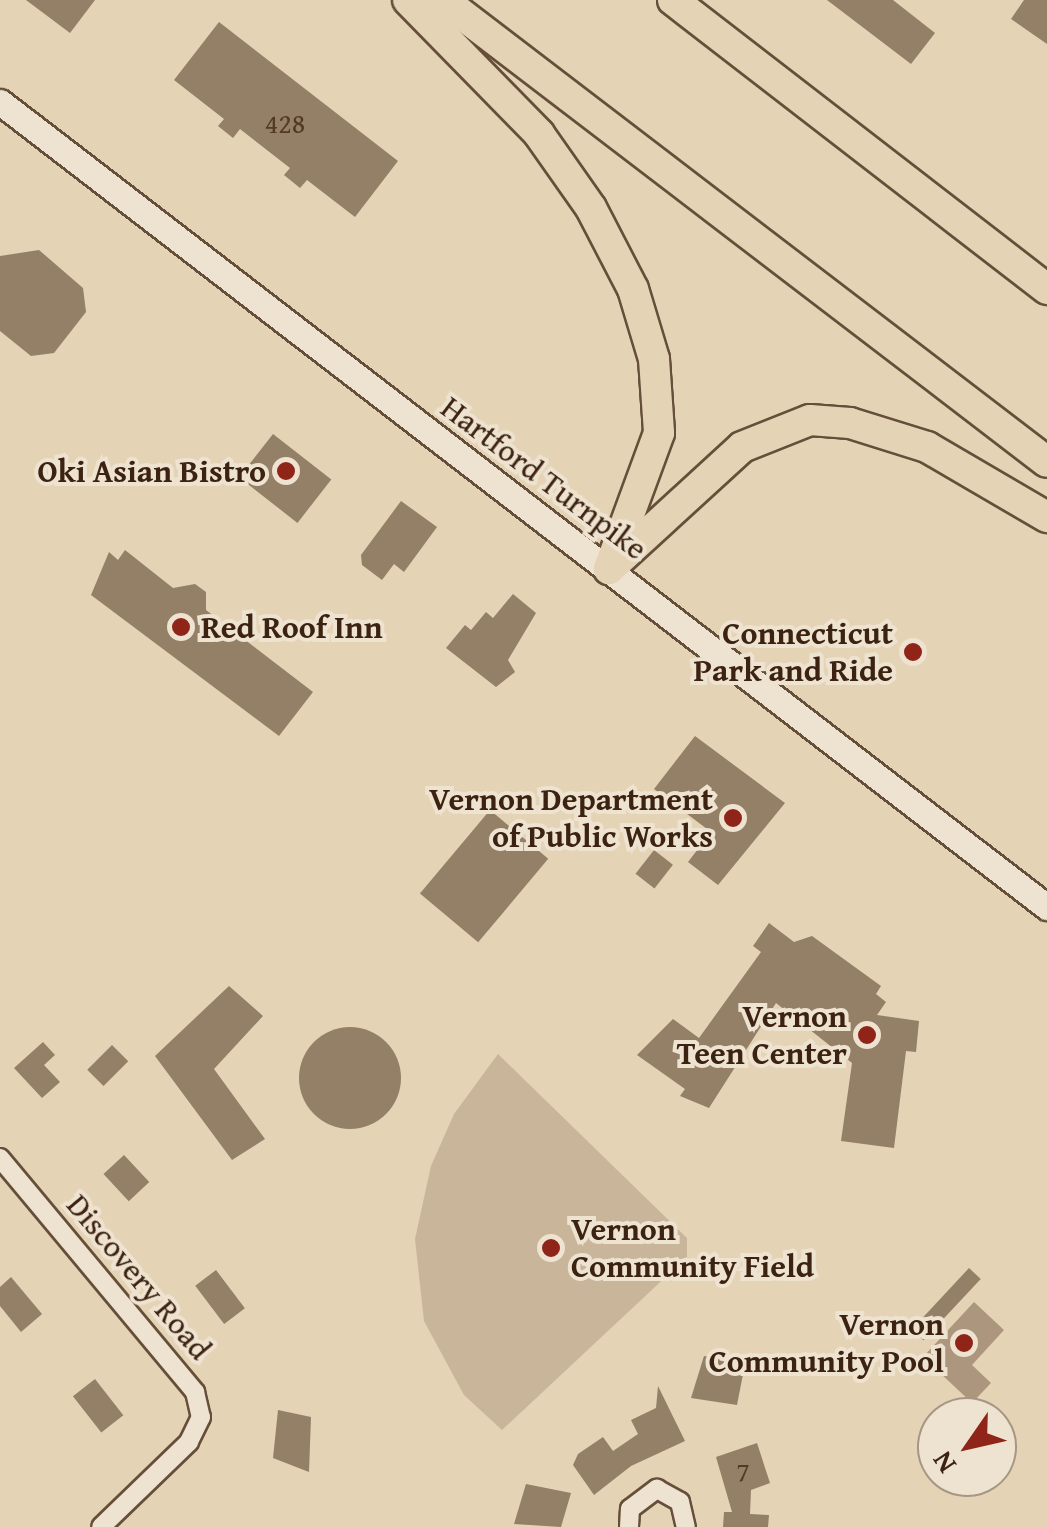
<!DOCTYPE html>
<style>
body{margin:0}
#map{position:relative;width:1047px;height:1527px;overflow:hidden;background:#e5d3b6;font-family:"Gentium Book Plus",serif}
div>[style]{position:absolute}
.green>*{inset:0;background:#c8b59a}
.water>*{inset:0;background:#ac977e}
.building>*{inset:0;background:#947f67;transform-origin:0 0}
.round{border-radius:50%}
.roads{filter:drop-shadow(2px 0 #664f3a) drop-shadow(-2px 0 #664f3a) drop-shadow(0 2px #664f3a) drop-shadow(0 -2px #664f3a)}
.minor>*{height:18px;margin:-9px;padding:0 9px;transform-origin:9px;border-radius:9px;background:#eee2d0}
.secondary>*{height:25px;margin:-12.5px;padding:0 12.5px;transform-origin:12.5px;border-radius:12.5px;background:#eee2d0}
.motorway>*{height:30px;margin:-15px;padding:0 15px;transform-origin:15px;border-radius:15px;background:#e5d3b6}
.dots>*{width:28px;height:28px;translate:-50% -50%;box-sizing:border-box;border:5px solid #eee2d0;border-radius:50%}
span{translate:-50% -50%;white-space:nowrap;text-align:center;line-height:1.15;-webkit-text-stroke:8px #eee2d0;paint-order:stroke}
.number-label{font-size:28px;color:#523a26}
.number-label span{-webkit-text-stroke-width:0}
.poi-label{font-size:32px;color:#3c2311;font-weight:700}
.right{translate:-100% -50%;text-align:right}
.left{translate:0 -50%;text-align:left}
.street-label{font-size:32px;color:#3c2311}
.north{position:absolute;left:917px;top:1397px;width:100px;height:100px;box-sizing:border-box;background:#eee2d0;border:2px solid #a79684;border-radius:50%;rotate:236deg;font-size:28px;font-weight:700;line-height:40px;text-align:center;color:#3c2311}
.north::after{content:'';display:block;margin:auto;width:35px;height:45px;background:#8f2418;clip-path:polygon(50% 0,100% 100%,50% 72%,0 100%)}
</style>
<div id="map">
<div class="green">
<i style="clip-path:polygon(498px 1054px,687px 1238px,687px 1257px,502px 1430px,464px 1395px,424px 1321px,415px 1239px,431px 1166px,454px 1114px)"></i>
</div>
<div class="water">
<i style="clip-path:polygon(974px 1302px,1004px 1330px,972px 1365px,991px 1383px,972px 1403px,923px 1357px)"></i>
</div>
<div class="building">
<i style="clip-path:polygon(26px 0,95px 0,70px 33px)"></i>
<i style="clip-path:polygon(827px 0,893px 0,935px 33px,911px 64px)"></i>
<i style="clip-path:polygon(1024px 0,1047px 0,1047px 44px,1011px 19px)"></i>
<i style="clip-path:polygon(219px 22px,398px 161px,355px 217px,307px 180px,300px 188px,284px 175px,290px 168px,240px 129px,233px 138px,218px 126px,224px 119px,174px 80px)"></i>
<i style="clip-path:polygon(39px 250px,83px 288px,86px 312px,54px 353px,31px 356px,0 331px,0 256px)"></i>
<i style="left:273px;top:434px;width:74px;height:55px;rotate:38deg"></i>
<i style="clip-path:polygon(401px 501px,437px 527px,404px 572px,394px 564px,382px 580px,362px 565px,361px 555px)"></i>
<i style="clip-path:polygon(125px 550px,173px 588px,195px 584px,206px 592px,206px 610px,313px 692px,279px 736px,91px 595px,109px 552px,118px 560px)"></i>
<i style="clip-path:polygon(513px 594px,536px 613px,508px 660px,515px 672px,496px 687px,446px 648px,465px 625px,471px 630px,486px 612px,493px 618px)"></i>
<i style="clip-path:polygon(695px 736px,785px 803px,718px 885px,688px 862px,711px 832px,654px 789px)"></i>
<i style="left:490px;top:810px;width:76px;height:109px;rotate:40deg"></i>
<i style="left:654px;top:850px;width:24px;height:30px;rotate:38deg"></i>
<i style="clip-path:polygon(769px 923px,794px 942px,812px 936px,881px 986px,876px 994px,886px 1002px,877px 1015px,919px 1021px,916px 1052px,906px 1051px,894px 1148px,841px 1141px,852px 1063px,776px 1003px,709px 1108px,680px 1096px,685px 1089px,637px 1055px,673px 1019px,699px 1038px,761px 952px,753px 946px)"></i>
<i style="clip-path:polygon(229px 986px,263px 1016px,214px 1069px,265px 1139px,232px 1160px,155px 1056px)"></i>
<i class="round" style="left:299px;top:1027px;width:102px;height:102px"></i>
<i style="clip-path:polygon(43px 1042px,55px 1055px,44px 1065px,60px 1082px,42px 1098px,14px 1068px)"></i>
<i style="left:112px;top:1045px;width:23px;height:35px;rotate:45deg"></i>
<i style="left:124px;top:1155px;width:37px;height:28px;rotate:47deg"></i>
<i style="left:969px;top:1268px;width:16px;height:84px;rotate:43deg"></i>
<i style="left:216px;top:1270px;width:48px;height:26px;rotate:53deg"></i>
<i style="clip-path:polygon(11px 1277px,42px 1314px,21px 1332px,0 1306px,0 1287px)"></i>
<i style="clip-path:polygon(704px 1356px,745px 1364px,737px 1405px,691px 1398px)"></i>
<i style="left:95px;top:1379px;width:46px;height:28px;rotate:52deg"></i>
<i style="clip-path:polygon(658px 1386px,685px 1441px,631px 1466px,594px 1495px,573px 1465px,578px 1454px,603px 1437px,613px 1451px,638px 1434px,631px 1420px,656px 1408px)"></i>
<i style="clip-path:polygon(278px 1410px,311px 1417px,309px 1472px,273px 1458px)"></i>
<i style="clip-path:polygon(757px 1443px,770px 1483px,751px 1490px,750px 1514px,769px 1515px,768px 1527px,723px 1527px,724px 1512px,732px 1512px,716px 1457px)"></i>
<i style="clip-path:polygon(526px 1484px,571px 1493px,561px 1527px,514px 1524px)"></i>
</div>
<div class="roads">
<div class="minor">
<i style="left:0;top:1158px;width:305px;rotate:50.2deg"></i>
<i style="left:195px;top:1392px;width:26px;rotate:77deg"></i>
<i style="left:201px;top:1417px;width:28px;rotate:116deg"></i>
<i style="left:189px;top:1442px;width:122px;rotate:136deg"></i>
<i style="left:629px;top:1527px;width:18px;rotate:-87deg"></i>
<i style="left:630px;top:1509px;width:34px;rotate:-37deg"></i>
<i style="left:657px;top:1489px;width:26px;rotate:29deg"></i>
<i style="left:680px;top:1502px;width:26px;rotate:77deg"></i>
</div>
<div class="secondary">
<i style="left:0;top:102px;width:1321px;rotate:37.56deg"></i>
</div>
<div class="motorway">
<i style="left:408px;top:0;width:187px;rotate:45.6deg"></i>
<i style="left:539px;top:134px;width:90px;rotate:54.9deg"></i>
<i style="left:591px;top:208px;width:91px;rotate:62.6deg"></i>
<i style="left:633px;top:289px;width:73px;rotate:73.3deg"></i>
<i style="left:654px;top:359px;width:74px;rotate:86.1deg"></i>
<i style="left:659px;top:433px;width:145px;rotate:110.2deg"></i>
<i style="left:443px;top:0;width:760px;rotate:37.41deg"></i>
<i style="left:673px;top:0;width:473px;rotate:37.7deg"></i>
<i style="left:609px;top:569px;width:180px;rotate:-42.5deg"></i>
<i style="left:742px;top:447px;width:73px;rotate:-21.7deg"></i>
<i style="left:810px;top:420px;width:40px;rotate:4.3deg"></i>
<i style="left:850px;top:423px;width:81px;rotate:17.3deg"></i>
<i style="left:927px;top:447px;width:139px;rotate:30.3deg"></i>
</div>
</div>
<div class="dots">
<i style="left:286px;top:471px;background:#8f2418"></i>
<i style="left:181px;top:627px;background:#8f2418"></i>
<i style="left:913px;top:652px;background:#8f2418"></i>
<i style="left:733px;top:818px;background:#8f2418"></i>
<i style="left:867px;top:1035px;background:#8f2418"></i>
<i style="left:551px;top:1248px;background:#8f2418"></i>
<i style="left:964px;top:1343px;background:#8f2418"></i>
</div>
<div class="number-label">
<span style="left:285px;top:123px">428</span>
<span style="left:743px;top:1471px">7</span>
</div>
<div class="poi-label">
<span class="right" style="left:266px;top:471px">Oki Asian Bistro</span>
<span class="left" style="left:201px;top:627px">Red Roof Inn</span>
<span class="right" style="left:893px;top:652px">Connecticut<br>Park and Ride</span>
<span class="right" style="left:713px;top:818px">Vernon Department<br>of Public Works</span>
<span class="right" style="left:847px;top:1035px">Vernon<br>Teen Center</span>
<span class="left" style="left:571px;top:1248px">Vernon<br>Community Field</span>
<span class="right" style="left:944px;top:1343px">Vernon<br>Community Pool</span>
</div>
<div class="street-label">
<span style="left:544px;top:478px;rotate:37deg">Hartford Turnpike</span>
<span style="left:139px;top:1277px;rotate:50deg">Discovery Road</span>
</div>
<div class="north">N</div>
</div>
